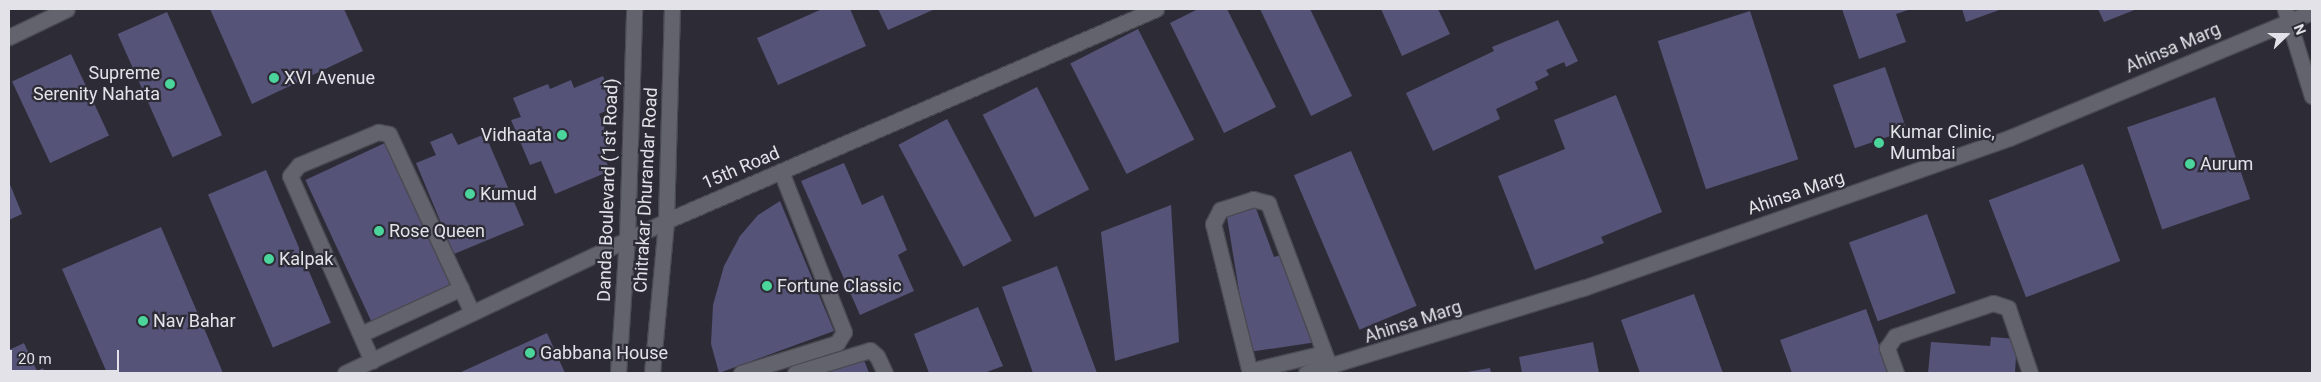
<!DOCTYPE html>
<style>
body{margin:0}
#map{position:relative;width:2321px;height:382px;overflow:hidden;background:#2d2c36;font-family:Roboto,sans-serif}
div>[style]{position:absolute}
.building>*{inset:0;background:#555377;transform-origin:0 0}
.roads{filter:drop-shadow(1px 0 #4a4a52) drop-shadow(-1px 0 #4a4a52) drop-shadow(0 1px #4a4a52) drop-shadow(0 -1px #4a4a52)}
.lane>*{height:15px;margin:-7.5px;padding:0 7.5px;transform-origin:7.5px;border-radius:7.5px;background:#63636d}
.street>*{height:15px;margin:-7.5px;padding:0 7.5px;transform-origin:7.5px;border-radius:7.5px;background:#63636d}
.secondary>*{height:15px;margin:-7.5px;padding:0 7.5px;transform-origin:7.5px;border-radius:7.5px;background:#63636d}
.dots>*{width:14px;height:14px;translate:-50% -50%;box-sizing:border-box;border:2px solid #2d2c36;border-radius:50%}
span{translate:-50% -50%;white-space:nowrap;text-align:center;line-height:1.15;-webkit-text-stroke:4.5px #2d2c36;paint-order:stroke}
.street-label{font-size:18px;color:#e2e2e8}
.poi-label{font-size:18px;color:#e2e2e8}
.right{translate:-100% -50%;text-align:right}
.left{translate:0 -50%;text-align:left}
.frame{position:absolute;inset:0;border:10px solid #e2e2e8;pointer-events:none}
.north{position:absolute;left:2261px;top:10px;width:50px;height:50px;-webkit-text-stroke:4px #2d2c36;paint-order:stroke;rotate:68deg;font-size:14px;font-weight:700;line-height:20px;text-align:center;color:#e2e2e8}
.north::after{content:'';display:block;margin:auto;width:18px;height:22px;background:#e2e2e8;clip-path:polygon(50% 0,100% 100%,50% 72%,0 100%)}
.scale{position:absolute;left:10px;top:350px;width:109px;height:22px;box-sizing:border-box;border:2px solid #e2e2e8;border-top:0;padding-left:6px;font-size:15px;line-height:18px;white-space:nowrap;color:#e2e2e8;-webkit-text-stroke:4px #2d2c36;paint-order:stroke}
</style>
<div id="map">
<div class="building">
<i style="clip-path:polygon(210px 9px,344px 9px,363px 51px,252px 104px)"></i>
<i style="clip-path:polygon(822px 9px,850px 9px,866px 46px,778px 85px,757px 38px)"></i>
<i style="clip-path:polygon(878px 9px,935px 9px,888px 30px)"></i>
<i style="clip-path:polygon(1198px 9px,1227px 9px,1276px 107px,1224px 133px,1170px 23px)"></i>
<i style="clip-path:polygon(1260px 9px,1310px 9px,1352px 96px,1311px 116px)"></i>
<i style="clip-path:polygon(1381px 9px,1438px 9px,1450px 34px,1402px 56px)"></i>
<i style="clip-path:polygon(1842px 9px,1911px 9px,1896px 14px,1906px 42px,1859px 59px)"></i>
<i style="clip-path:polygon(1962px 9px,2002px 9px,1966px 22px)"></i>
<i style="clip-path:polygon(2098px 9px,2137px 9px,2104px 22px)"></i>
<i style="left:1750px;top:11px;width:156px;height:97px;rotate:72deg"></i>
<i style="left:167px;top:12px;width:135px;height:54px;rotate:66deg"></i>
<i style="clip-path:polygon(1558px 20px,1578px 61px,1566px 67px,1564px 62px,1546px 70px,1549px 75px,1535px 82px,1538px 89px,1496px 109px,1500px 119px,1433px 151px,1406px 93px,1494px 51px,1492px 47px)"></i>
<i style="left:1138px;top:29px;width:124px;height:76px;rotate:63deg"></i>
<i style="left:71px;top:54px;width:90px;height:65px;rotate:65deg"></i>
<i style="left:1885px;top:67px;width:67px;height:55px;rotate:71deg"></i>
<i style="clip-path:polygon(603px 76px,615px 107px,599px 114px,613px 149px,603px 153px,610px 171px,555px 194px,541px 161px,530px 165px,511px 120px,521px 117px,513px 98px,548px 84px,550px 89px,571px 80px,574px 88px)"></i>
<i style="left:1037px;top:87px;width:115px;height:61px;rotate:63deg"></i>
<i style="clip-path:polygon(1616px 95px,1662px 212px,1601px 237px,1604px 243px,1535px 270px,1498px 176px,1565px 149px,1554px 120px)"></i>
<i style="left:2215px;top:97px;width:108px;height:93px;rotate:71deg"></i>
<i style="left:947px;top:119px;width:138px;height:55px;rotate:62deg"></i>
<i style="clip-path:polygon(452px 133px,458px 145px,485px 134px,524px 225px,454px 254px,416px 163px,436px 155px,430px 142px)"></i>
<i style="left:387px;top:142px;width:157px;height:90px;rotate:65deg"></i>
<i style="left:1351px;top:151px;width:168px;height:62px;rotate:67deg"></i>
<i style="clip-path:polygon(844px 163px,862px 205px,883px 195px,907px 250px,898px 255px,914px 291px,860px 315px,801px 181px)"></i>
<i style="left:2083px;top:164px;width:104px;height:101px;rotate:69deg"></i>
<i style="left:266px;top:170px;width:166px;height:63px;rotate:67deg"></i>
<i style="clip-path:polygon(9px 182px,22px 214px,9px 220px)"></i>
<i style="clip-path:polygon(780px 201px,834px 331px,719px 373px,711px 344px,713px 305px,724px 266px,740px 236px,758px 215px)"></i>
<i style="clip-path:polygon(1254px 203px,1274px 257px,1281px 255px,1297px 301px,1302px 300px,1317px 342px,1249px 352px,1226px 211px)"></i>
<i style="clip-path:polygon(1171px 205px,1179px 342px,1115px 361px,1101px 232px)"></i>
<i style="left:1927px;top:214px;width:84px;height:83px;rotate:70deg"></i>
<i style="clip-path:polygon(161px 227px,223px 373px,107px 373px,62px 269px)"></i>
<i style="clip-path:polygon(1057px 266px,1097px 373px,1033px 373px,1002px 287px)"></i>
<i style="clip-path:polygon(1694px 294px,1723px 373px,1640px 373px,1621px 320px)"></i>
<i style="clip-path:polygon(978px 307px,1003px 366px,984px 373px,929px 373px,914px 334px)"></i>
<i style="clip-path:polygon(1866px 309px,1889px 373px,1792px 373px,1780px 340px)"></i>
<i style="clip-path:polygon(547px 333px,565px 373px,459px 373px)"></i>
<i style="clip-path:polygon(1991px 337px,2017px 339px,2015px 373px,1928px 373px,1931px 342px,1990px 346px)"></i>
<i style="clip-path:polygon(1593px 342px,1599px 373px,1522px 373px,1519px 357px)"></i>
<i style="clip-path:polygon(24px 343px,37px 371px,43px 368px,45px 373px,9px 373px,9px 350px)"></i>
<i style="clip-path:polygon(864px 360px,869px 373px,826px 373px)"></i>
<i style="clip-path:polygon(1490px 368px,1491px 373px,1467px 373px,1467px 372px)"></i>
</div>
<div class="roads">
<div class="lane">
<i style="left:741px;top:373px;width:101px;rotate:-17.4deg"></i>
<i style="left:837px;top:343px;width:13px;rotate:-58deg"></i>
<i style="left:844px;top:332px;width:173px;rotate:-111.4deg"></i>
</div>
<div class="street">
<i style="left:9px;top:37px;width:64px;rotate:-25.8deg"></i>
<i style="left:361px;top:334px;width:110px;rotate:-24.7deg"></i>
<i style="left:372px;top:361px;width:202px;rotate:-113.9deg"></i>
<i style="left:290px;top:176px;width:14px;rotate:-51deg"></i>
<i style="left:299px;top:165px;width:86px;rotate:-22.7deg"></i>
<i style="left:378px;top:132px;width:11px;rotate:10deg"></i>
<i style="left:389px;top:134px;width:197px;rotate:65.1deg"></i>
<i style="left:1249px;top:371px;width:77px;rotate:-13.5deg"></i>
<i style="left:345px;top:373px;width:355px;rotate:-25.3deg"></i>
<i style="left:666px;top:221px;width:534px;rotate:-23.4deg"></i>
<i style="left:795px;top:373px;width:78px;rotate:-17deg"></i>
<i style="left:870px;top:350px;width:9px;rotate:41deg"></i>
<i style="left:877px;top:356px;width:19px;rotate:65deg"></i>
<i style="left:1250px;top:373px;width:154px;rotate:-103.9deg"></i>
<i style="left:1213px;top:224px;width:16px;rotate:-63deg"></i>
<i style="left:1220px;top:210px;width:35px;rotate:-18deg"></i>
<i style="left:1253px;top:199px;width:16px;rotate:15deg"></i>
<i style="left:1268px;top:203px;width:176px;rotate:69.4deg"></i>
<i style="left:1306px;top:373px;width:290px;rotate:-17.1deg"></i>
<i style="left:1583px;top:288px;width:452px;rotate:-19.4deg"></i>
<i style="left:2009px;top:138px;width:328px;rotate:-22.6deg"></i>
<i style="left:1896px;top:373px;width:27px;rotate:-110deg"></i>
<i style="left:1887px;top:348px;width:14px;rotate:-56deg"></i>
<i style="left:1895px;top:336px;width:103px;rotate:-18.6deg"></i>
<i style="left:1993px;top:303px;width:16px;rotate:18deg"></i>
<i style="left:2008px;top:308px;width:69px;rotate:71.3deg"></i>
</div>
<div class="secondary">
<i style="left:2285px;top:9px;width:91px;rotate:72.8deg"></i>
<i style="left:618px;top:373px;width:135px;rotate:-86.2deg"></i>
<i style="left:627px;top:238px;width:229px;rotate:-88.2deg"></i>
<i style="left:652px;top:373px;width:153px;rotate:-84.7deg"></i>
<i style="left:666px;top:221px;width:212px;rotate:-88.4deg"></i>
</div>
</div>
<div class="dots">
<i style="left:274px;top:78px;background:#4bd49b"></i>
<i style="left:170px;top:84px;background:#4bd49b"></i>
<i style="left:562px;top:135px;background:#4bd49b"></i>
<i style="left:1879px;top:143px;background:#4bd49b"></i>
<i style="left:2190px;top:164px;background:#4bd49b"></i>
<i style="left:470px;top:194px;background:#4bd49b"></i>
<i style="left:379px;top:231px;background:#4bd49b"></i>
<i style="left:269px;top:259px;background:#4bd49b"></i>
<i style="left:767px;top:286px;background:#4bd49b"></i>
<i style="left:143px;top:321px;background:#4bd49b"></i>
<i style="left:530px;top:353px;background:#4bd49b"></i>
</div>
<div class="street-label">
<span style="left:2173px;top:48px;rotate:-23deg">Ahinsa Marg</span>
<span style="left:741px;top:168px;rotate:-23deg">15th Road</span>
<span style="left:608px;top:190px;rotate:-88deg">Danda Boulevard (1st Road)</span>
<span style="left:646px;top:190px;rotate:-87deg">Chitrakar Dhurandar Road</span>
<span style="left:1796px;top:193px;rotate:-19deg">Ahinsa Marg</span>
<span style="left:1413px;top:322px;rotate:-18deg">Ahinsa Marg</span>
</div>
<div class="poi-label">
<span class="right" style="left:160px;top:84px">Supreme<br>Serenity Nahata</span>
<span class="left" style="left:284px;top:78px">XVI Avenue</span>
<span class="left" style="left:1890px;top:143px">Kumar Clinic,<br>Mumbai</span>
<span class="right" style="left:552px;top:135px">Vidhaata</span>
<span class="left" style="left:2200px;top:164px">Aurum</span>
<span class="left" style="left:480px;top:194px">Kumud</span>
<span class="left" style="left:389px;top:231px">Rose Queen</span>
<span class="left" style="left:279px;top:259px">Kalpak</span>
<span class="left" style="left:777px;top:286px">Fortune Classic</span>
<span class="left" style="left:153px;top:321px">Nav Bahar</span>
<span class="left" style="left:540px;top:353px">Gabbana House</span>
</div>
<div class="frame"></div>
<div class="north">N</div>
<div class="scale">20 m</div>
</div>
